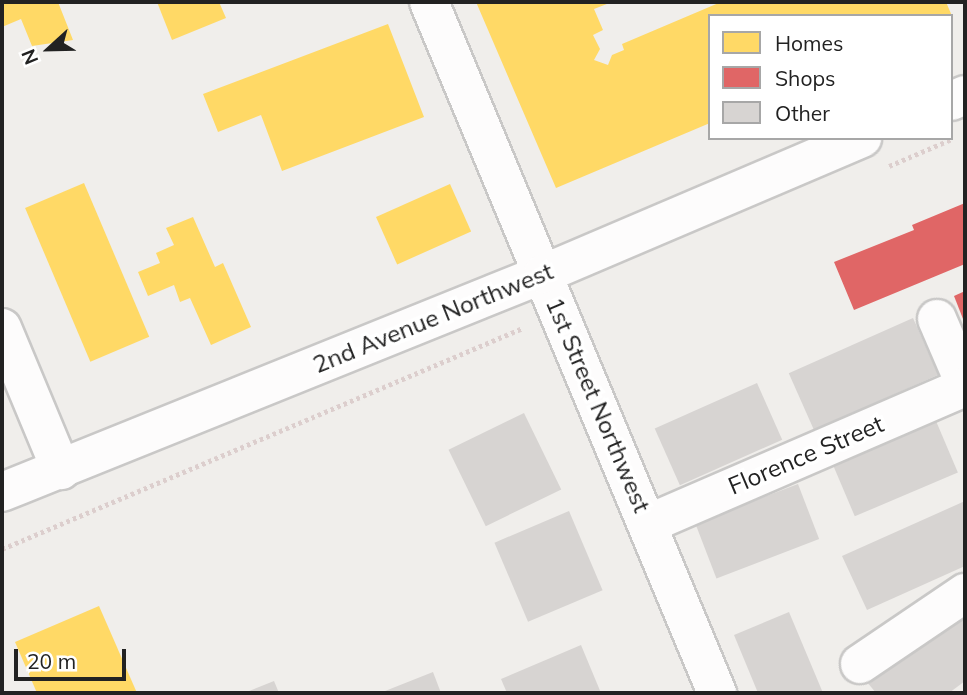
<!DOCTYPE html>
<style>
body{margin:0}
#map{position:relative;width:967px;height:695px;overflow:hidden;background:#f0eeeb;font-family:Mulish,sans-serif}
div>[style]{position:absolute}
.homes>*{inset:0;background:#ffd966;transform-origin:0 0}
.shops>*{inset:0;background:#e06666}
.building>*{inset:0;background:#d7d4d2;transform-origin:0 0}
.path>*{height:4.5px;margin-top:-2.25px;transform-origin:0;background:repeating-linear-gradient(90deg,#dccecd 0 3.5px,transparent 0 7px)}
.roads{filter:drop-shadow(2px 0 #c9c8c7) drop-shadow(-2px 0 #c9c8c7) drop-shadow(0 2px #c9c8c7) drop-shadow(0 -2px #c9c8c7)}
.minor>*{height:38px;margin:-19px;padding:0 19px;transform-origin:19px;border-radius:19px;background:#fdfcfc}
span{translate:-50% -50%;white-space:nowrap;text-align:center;line-height:1.15;-webkit-text-stroke:7px #fff;paint-order:stroke}
.street-label{font-size:24px;color:#222}
.frame{position:absolute;inset:0;border:4px solid #222;pointer-events:none}
.legend{position:absolute;left:708px;top:14px;width:245px;height:126px;box-sizing:border-box;background:#fff;border:2px solid #a7a7a7;margin:0;padding:9px 12px;list-style:none;font-size:21px;color:#222}
.legend li{display:flex;align-items:center;gap:14px;height:35px}
.legend b{width:35px;border:2px solid #a7a7a7}
.north{position:absolute;left:14px;top:14px;width:70px;height:70px;-webkit-text-stroke:5px #fff;paint-order:stroke;rotate:248deg;font-size:19px;font-weight:700;line-height:28px;text-align:center;color:#222}
.north::after{content:'';display:block;margin:auto;width:24px;height:32px;background:#222;clip-path:polygon(50% 0,100% 100%,50% 72%,0 100%)}
.scale{position:absolute;left:14px;top:649px;width:112px;height:32px;box-sizing:border-box;border:4px solid #222;border-top:0;padding-left:9px;font-size:21px;line-height:24px;white-space:nowrap;color:#222;-webkit-text-stroke:5px #fff;paint-order:stroke}
</style>
<div id="map">
<div class="homes">
<i style="clip-path:polygon(2px 2px,58px 2px,73px 40px,32px 46px,21px 19px,2px 27px)"></i>
<i style="clip-path:polygon(157px 2px,219px 2px,226px 18px,172px 40px)"></i>
<i style="clip-path:polygon(476px 2px,612px 2px,594px 9px,603px 30px,593px 35px,600px 49px,594px 60px,608px 65px,612px 55px,624px 50px,622px 44px,721px 2px,946px 2px,952px 16px,710px 16px,710px 123px,556px 188px)"></i>
<i style="clip-path:polygon(388px 24px,424px 117px,282px 171px,261px 115px,218px 132px,203px 94px)"></i>
<i style="left:84px;top:183px;width:167px;height:64px;rotate:67deg"></i>
<i style="left:450px;top:184px;width:52px;height:81px;rotate:66deg"></i>
<i style="clip-path:polygon(193px 217px,215px 267px,223px 263px,251px 327px,211px 345px,190px 298px,180px 302px,174px 285px,148px 296px,138px 272px,160px 263px,156px 253px,174px 245px,166px 228px)"></i>
<i style="clip-path:polygon(99px 606px,137px 693px,37px 693px,15px 642px)"></i>
</div>
<div class="shops">
<i style="clip-path:polygon(965px 203px,965px 264px,854px 310px,834px 262px,914px 230px,912px 225px)"></i>
<i style="clip-path:polygon(965px 291px,965px 324px,954px 296px)"></i>
</div>
<div class="building">
<i style="left:913px;top:318px;width:62px;height:136px;rotate:66deg"></i>
<i style="left:757px;top:383px;width:62px;height:112px;rotate:66deg"></i>
<i style="left:524px;top:413px;width:85px;height:84px;rotate:64deg"></i>
<i style="left:936px;top:421px;width:56px;height:112px;rotate:67deg"></i>
<i style="left:798px;top:484px;width:59px;height:110px;rotate:69deg"></i>
<i style="clip-path:polygon(965px 501px,965px 566px,867px 610px,842px 556px)"></i>
<i style="left:569px;top:511px;width:86px;height:81px;rotate:67deg"></i>
<i style="clip-path:polygon(965px 607px,965px 681px,949px 693px,876px 693px,867px 682px)"></i>
<i style="clip-path:polygon(789px 612px,823px 693px,758px 693px,734px 635px)"></i>
<i style="clip-path:polygon(581px 645px,601px 693px,507px 693px,501px 679px)"></i>
<i style="clip-path:polygon(433px 672px,441px 693px,380px 693px)"></i>
<i style="clip-path:polygon(274px 681px,279px 693px,244px 693px)"></i>
</div>
<div class="path">
<i style="left:889px;top:166px;width:69px;rotate:-23.2deg"></i>
<i style="left:2px;top:549px;width:566px;rotate:-22.99deg"></i>
</div>
<div class="roads">
<div class="minor">
<i style="left:429px;top:2px;width:749px;rotate:67.37deg"></i>
<i style="left:951px;top:101px;width:15px;rotate:-23deg"></i>
<i style="left:937px;top:319px;width:71px;rotate:66.7deg"></i>
<i style="left:2px;top:328px;width:154px;rotate:67.4deg"></i>
<i style="left:2px;top:492px;width:583px;rotate:-21.95deg"></i>
<i style="left:543px;top:274px;width:347px;rotate:-23.1deg"></i>
<i style="left:648px;top:524px;width:345px;rotate:-23.4deg"></i>
<i style="left:860px;top:664px;width:127px;rotate:-34.1deg"></i>
</div>
</div>
<div class="street-label">
<span style="left:433px;top:318px;rotate:-22deg">2nd Avenue Northwest</span>
<span style="left:598px;top:405px;rotate:67deg">1st Street Northwest</span>
<span style="left:806px;top:455px;rotate:-23deg">Florence Street</span>
</div>
<div class="frame"></div>
<ul class="legend">
<li><b style="height:19px;background:#ffd966"></b>Homes</li>
<li><b style="height:19px;background:#e06666"></b>Shops</li>
<li><b style="height:19px;background:#d7d4d2"></b>Other</li>
</ul>
<div class="north">N</div>
<div class="scale">20 m</div>
</div>
